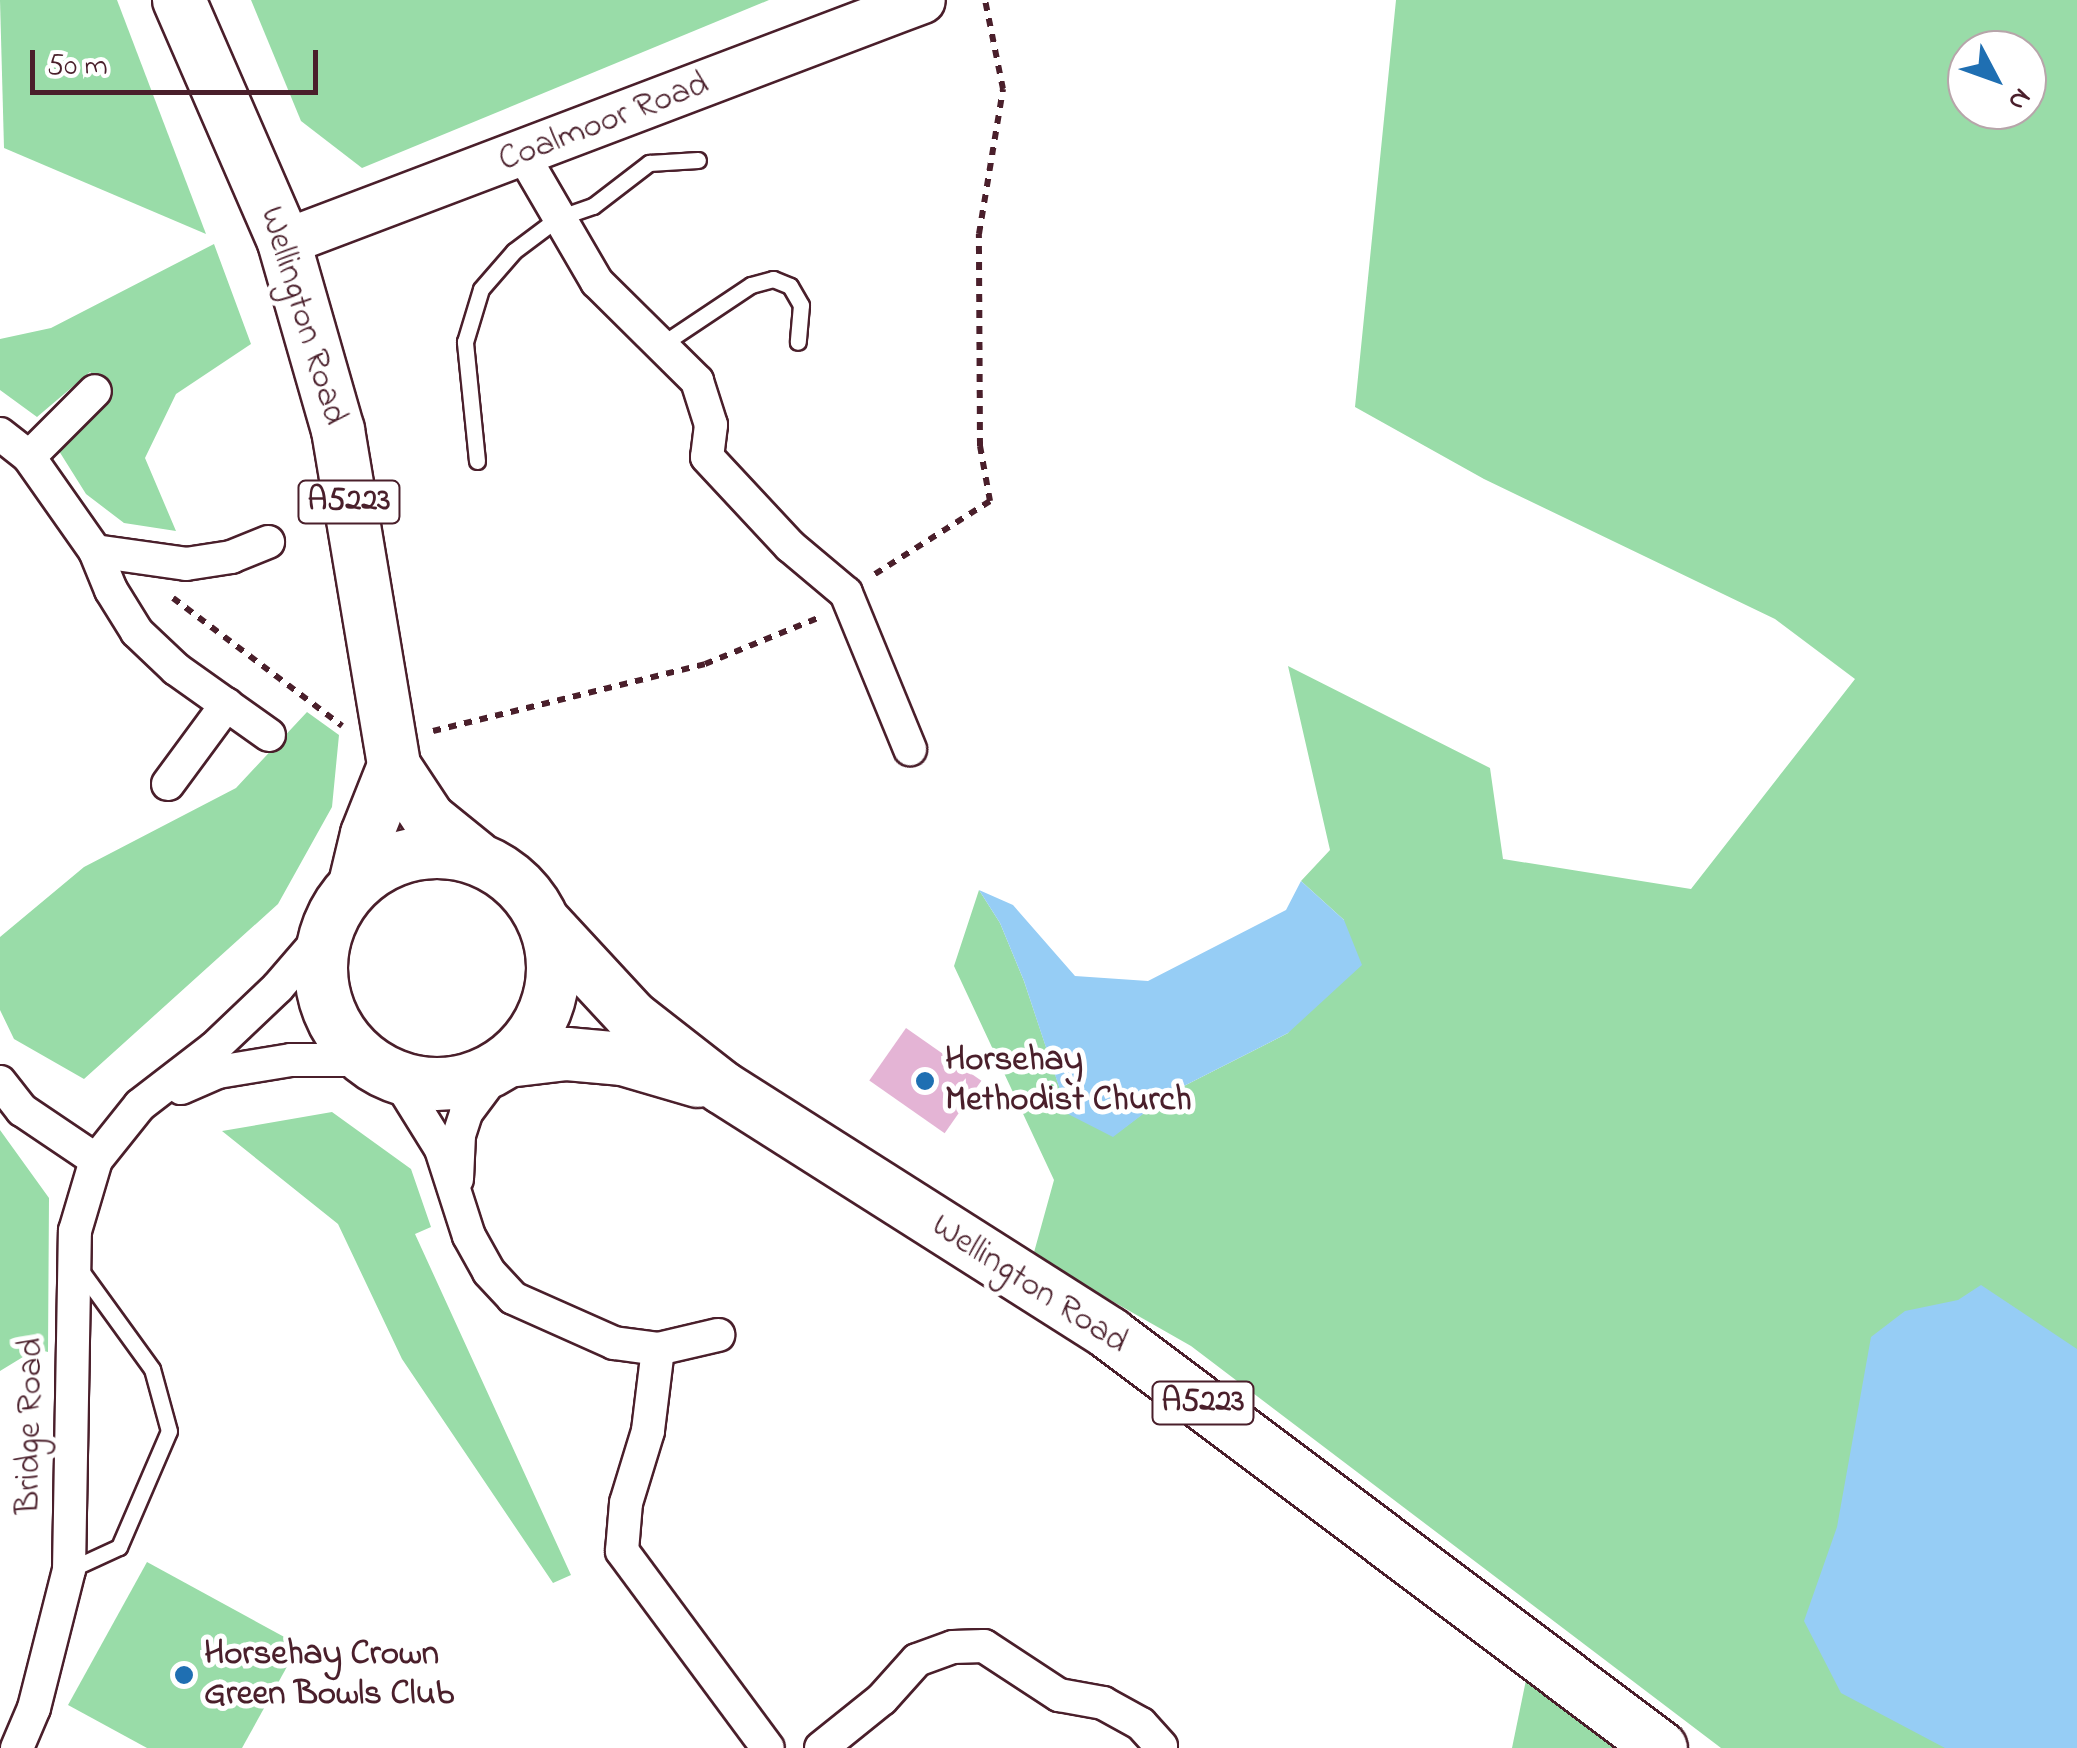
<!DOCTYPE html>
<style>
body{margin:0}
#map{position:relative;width:2077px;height:1748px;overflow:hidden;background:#fff;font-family:"Indie Flower",sans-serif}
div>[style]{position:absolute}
.green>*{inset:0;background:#99dca8}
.water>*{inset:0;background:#96cdf5}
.building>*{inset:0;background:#e4b4d5;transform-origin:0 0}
.path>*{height:6px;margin-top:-3px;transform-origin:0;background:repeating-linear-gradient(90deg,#4a1f2b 0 8px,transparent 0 16px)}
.roads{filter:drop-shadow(2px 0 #4a1f2b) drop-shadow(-2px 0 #4a1f2b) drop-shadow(0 2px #4a1f2b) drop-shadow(0 -2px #4a1f2b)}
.lane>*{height:15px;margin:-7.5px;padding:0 7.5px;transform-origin:7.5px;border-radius:7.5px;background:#fff}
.street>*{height:32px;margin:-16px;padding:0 16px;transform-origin:16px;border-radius:16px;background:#fff}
.secondary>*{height:45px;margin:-22.5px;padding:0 22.5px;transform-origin:22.5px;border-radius:22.5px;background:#fff}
.primary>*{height:52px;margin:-26px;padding:0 26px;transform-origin:26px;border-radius:26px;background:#fff}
.primary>.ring{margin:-26px;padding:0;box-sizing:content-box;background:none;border:52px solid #fff;border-radius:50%}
.dots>*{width:28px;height:28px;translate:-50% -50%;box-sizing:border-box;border:5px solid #fff;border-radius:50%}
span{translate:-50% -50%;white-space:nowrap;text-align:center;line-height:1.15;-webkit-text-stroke:10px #fff;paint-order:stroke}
.shield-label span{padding:2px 8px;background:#fff;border:2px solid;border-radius:8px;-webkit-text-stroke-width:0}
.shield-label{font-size:32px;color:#4a1f2b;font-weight:700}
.street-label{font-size:35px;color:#4a1f2b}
.poi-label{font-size:35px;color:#4a1f2b;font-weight:700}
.left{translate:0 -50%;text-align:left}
.north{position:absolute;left:1947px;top:30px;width:100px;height:100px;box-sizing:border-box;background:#fff;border:2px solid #b7a5aa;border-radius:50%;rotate:131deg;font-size:28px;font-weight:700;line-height:40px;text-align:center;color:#4a1f2b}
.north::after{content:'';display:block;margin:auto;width:35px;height:45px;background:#1f6fb2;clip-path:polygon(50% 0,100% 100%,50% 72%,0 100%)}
.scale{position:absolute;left:30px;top:50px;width:288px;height:45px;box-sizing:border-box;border:5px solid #4a1f2b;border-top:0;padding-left:12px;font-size:30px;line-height:35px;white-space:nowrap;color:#4a1f2b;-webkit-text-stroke:8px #fff;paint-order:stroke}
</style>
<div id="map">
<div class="green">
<i style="clip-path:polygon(0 0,117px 0,206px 234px,4px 148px)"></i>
<i style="clip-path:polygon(251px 0,769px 0,362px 168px,301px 121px)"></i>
<i style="clip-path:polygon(evenodd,1396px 0,2077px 0,2077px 1748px,1721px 1748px,1191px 1346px,1033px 1256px,1054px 1180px,954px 966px,979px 890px,1000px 923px,1024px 981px,1068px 1113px,1113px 1136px,1172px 1092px,1288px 1033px,1344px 920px,1301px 881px,1330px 850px,1288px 666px,1490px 768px,1503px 859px,1691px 889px,1855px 679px,1775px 619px,1484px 479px,1355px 407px,1396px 0,1967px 50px,2027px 50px,2027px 110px,1967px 110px,1967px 50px)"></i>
<i style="clip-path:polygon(214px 244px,251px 344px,176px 394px,145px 458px,176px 531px,124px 523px,86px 494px,59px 451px,106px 388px,90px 372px,37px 417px,0 390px,0 339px,51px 328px)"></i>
<i style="clip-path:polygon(307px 712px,339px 735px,332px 807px,278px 904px,84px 1079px,14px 1039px,0 1010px,0 937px,84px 867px,236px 788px)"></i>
<i style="clip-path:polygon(332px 1112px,411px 1169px,431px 1227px,415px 1234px,571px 1575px,553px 1583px,402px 1359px,338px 1224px,222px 1131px)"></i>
<i style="clip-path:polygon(0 1130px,49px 1198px,48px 1352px,36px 1349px,0 1371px)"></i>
<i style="clip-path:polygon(147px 1562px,299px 1645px,242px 1748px,147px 1748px,68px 1705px)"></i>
<i style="clip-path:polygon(1526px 1680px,1617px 1748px,1512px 1748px)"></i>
</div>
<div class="water">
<i style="clip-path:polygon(1301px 881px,1344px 920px,1362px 965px,1288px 1033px,1172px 1092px,1113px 1137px,1068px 1114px,1024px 981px,1000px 923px,979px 890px,1013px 905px,1075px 976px,1148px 981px,1286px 910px)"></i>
<i style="clip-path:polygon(1981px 1285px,2077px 1349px,2077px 1748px,1945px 1748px,1841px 1693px,1804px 1621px,1837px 1527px,1871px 1337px,1905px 1311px,1958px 1300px)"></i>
</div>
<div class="building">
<i style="left:906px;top:1028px;width:92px;height:64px;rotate:35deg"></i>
</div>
<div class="path">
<i style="left:875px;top:574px;width:136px;rotate:-32.4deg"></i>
<i style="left:990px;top:501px;width:56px;rotate:-100.3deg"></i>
<i style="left:980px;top:446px;width:212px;rotate:-90.3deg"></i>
<i style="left:979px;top:234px;width:147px;rotate:-80.6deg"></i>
<i style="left:1003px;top:89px;width:91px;rotate:-101.4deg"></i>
<i style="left:173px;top:598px;width:212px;rotate:37.1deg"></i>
<i style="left:433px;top:731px;width:280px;rotate:-13.8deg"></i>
<i style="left:705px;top:664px;width:122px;rotate:-22.2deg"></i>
</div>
<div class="roads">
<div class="lane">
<i style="left:661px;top:345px;width:108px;rotate:-33.7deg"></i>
<i style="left:751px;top:285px;width:23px;rotate:-15deg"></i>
<i style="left:773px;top:279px;width:18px;rotate:22deg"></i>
<i style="left:790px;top:286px;width:22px;rotate:60deg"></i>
<i style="left:801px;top:305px;width:37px;rotate:95deg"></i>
<i style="left:477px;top:461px;width:120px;rotate:-95.8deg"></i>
<i style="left:465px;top:342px;width:55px;rotate:-73.2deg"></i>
<i style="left:481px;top:289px;width:50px;rotate:-49deg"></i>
<i style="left:514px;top:251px;width:55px;rotate:-36.9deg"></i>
<i style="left:558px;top:218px;width:37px;rotate:-19deg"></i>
<i style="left:593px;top:206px;width:71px;rotate:-37.5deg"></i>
<i style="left:649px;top:163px;width:49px;rotate:-3.5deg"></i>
<i style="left:69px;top:1570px;width:55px;rotate:-24.7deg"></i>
<i style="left:119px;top:1547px;width:126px;rotate:-66.7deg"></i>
<i style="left:169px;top:1431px;width:64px;rotate:-105.3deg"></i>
<i style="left:152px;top:1369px;width:125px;rotate:-125.9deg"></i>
</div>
<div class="street">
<i style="left:523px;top:155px;width:147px;rotate:59.8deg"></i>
<i style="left:597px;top:282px;width:141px;rotate:44.7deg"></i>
<i style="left:697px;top:381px;width:46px;rotate:72.3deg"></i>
<i style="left:711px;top:425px;width:32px;rotate:97deg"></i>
<i style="left:707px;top:457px;width:122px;rotate:47deg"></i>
<i style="left:790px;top:546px;width:73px;rotate:40deg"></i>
<i style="left:846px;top:593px;width:169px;rotate:67.7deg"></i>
<i style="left:0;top:434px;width:37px;rotate:38deg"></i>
<i style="left:29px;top:457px;width:115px;rotate:54.9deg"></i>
<i style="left:95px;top:551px;width:42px;rotate:67.7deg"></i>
<i style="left:111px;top:590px;width:49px;rotate:58.2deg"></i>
<i style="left:137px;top:632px;width:54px;rotate:43.5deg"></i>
<i style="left:176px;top:669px;width:114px;rotate:35.4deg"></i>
<i style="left:29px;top:457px;width:93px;rotate:-45deg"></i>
<i style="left:95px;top:551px;width:92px;rotate:8.1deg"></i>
<i style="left:186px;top:564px;width:46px;rotate:-8.8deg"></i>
<i style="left:231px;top:557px;width:40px;rotate:-22deg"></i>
<i style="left:168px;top:784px;width:99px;rotate:-53.6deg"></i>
<i style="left:397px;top:1078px;width:84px;rotate:58.2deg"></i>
<i style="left:441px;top:1149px;width:91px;rotate:72.2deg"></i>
<i style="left:469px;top:1236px;width:41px;rotate:60.9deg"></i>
<i style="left:489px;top:1272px;width:35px;rotate:47deg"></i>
<i style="left:513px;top:1298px;width:111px;rotate:24deg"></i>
<i style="left:614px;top:1343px;width:44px;rotate:7.8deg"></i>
<i style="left:658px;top:1349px;width:62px;rotate:-13.1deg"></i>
<i style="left:0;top:1082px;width:36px;rotate:52deg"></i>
<i style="left:22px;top:1110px;width:89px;rotate:34deg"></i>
<i style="left:181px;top:1088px;width:40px;rotate:-23.4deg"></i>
<i style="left:218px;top:1072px;width:74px;rotate:-9.3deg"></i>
<i style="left:291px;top:1060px;width:73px"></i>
<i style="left:457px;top:1179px;width:44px;rotate:-87.4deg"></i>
<i style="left:459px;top:1135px;width:23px;rotate:-72deg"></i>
<i style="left:466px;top:1113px;width:59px;rotate:-53.3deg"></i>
<i style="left:658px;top:1349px;width:83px;rotate:97deg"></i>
<i style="left:648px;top:1431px;width:75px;rotate:107deg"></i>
<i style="left:626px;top:1503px;width:48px;rotate:94.8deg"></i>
<i style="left:622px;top:1551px;width:245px;rotate:53.5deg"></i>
<i style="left:17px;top:1748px;width:43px;rotate:-67deg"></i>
<i style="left:34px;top:1708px;width:142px;rotate:-75.8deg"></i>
<i style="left:69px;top:1570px;width:339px;rotate:-89deg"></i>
<i style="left:75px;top:1231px;width:74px;rotate:-73.5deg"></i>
<i style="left:96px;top:1160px;width:70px;rotate:-51.3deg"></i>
<i style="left:140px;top:1105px;width:93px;rotate:-37.6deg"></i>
<i style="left:214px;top:1048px;width:88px;rotate:-43.6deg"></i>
<i style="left:278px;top:987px;width:75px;rotate:-49.3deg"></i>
<i style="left:821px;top:1748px;width:78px;rotate:-38.8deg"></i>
<i style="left:882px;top:1699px;width:52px;rotate:-48.1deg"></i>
<i style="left:917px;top:1660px;width:38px;rotate:-20deg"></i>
<i style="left:953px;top:1647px;width:31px;rotate:-2deg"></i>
<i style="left:984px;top:1646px;width:90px;rotate:33.2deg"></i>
<i style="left:1059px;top:1695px;width:45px;rotate:10.3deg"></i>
<i style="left:1103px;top:1703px;width:43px;rotate:28.9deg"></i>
<i style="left:1141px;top:1724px;width:30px;rotate:48deg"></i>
</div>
<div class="secondary">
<i style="left:284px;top:242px;width:682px;rotate:-20.77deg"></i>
</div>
<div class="primary">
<i style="left:179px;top:0;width:264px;rotate:66.5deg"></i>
<i style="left:284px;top:242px;width:196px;rotate:74deg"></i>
<i style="left:338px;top:430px;width:341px;rotate:80.5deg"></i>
<i style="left:394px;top:766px;width:64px;rotate:56.6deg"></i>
<i style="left:429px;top:819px;width:60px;rotate:39deg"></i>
<i class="ring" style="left:321px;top:852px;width:180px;height:180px"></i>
<i style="left:355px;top:884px;width:51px;rotate:-76.5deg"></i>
<i style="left:367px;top:834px;width:73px;rotate:-68.3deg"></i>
<i style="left:545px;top:923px;width:128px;rotate:47.2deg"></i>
<i style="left:632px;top:1017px;width:115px;rotate:38deg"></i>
<i style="left:723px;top:1088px;width:459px;rotate:32.4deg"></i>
<i style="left:1110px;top:1334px;width:689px;rotate:36.92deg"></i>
<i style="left:508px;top:1061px;width:59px;rotate:-6.8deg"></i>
<i style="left:567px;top:1054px;width:56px;rotate:5.1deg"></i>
<i style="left:623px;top:1059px;width:78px;rotate:16.3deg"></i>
</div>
</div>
<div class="dots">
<i style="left:925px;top:1081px;background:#1f6fb2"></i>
<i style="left:184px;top:1675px;background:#1f6fb2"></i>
</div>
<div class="shield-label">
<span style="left:349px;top:502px">A5223</span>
<span style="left:1203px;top:1403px">A5223</span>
</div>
<div class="street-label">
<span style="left:604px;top:123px;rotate:-21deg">Coalmoor Road</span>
<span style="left:302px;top:316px;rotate:73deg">Wellington Road</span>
<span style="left:1029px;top:1285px;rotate:33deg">Wellington Road</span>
<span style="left:31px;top:1426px;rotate:-89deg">Bridge Road</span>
</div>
<div class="poi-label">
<span class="left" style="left:945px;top:1081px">Horsehay<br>Methodist Church</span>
<span class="left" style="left:204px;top:1675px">Horsehay Crown<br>Green Bowls Club</span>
</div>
<div class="north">N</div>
<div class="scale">50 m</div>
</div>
